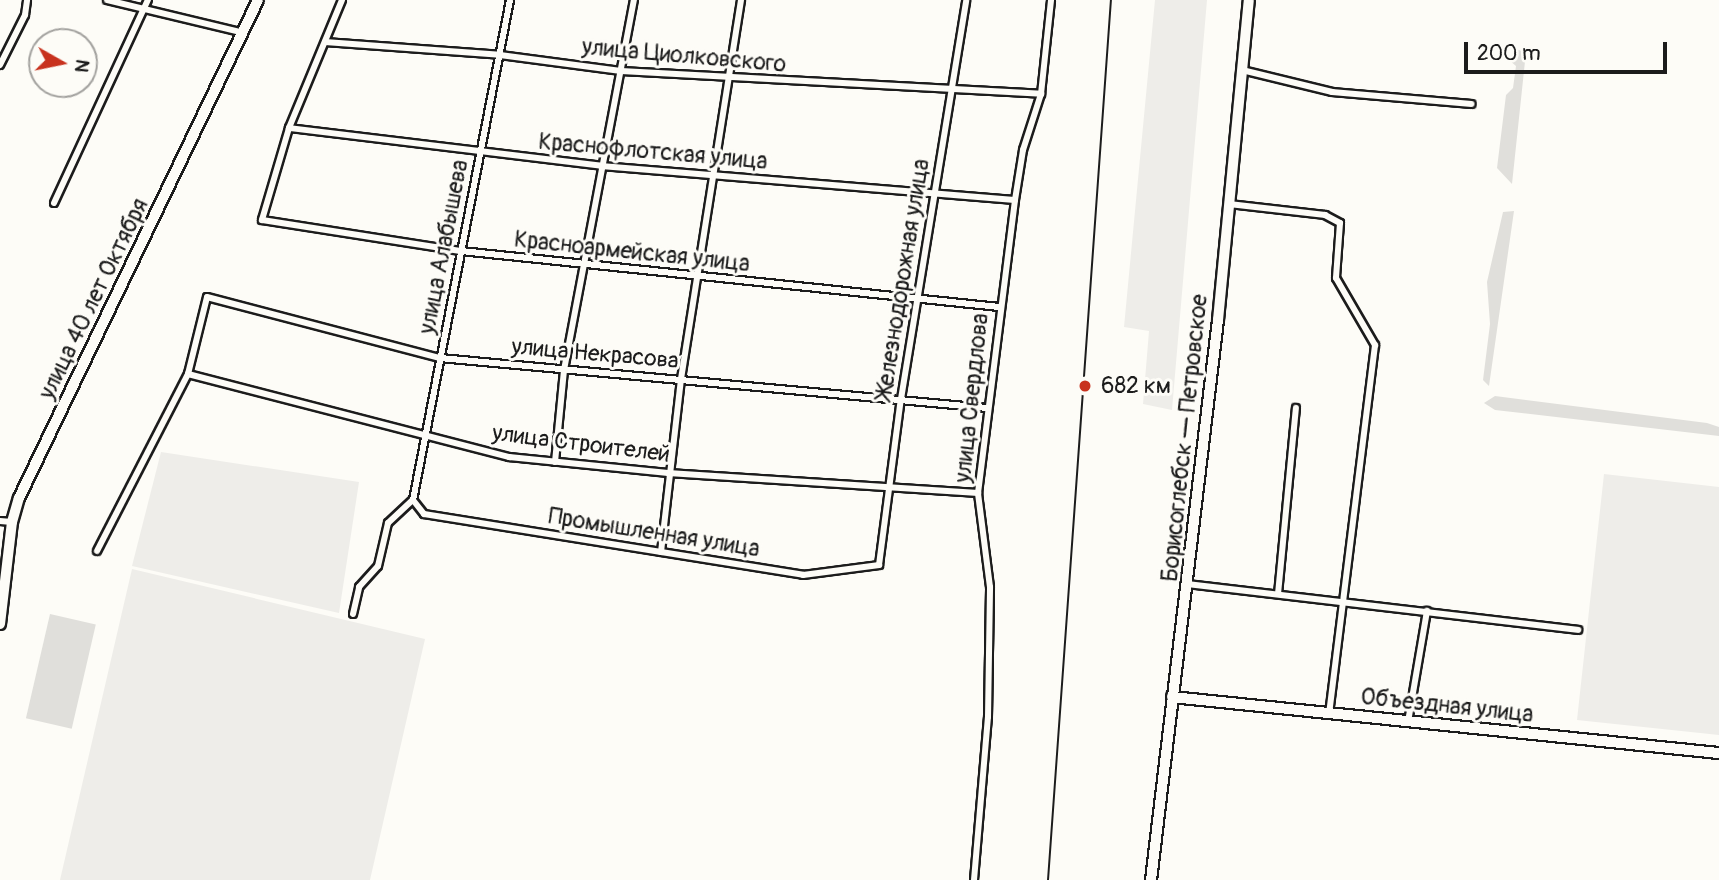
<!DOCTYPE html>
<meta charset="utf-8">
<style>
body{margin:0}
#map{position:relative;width:1719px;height:880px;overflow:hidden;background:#fdfcf7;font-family:Pangolin,sans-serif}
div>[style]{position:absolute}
.built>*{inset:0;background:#eeede9}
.green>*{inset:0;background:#e0dfdb;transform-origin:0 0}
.roads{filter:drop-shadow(2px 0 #1c1c1c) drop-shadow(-2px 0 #1c1c1c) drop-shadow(0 2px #1c1c1c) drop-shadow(0 -2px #1c1c1c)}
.street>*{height:6px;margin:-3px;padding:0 3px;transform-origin:3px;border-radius:3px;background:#fdfcf7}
.secondary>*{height:10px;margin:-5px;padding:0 5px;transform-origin:5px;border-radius:5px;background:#fdfcf7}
.rail>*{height:2px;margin:-1px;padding:0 1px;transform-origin:1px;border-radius:1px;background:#1c1c1c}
.dots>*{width:19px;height:19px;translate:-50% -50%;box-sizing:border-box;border:4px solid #fdfcf7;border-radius:50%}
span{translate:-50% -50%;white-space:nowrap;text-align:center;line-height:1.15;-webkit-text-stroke:6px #fdfcf7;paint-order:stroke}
.street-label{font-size:23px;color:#1c1c1c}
.poi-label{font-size:23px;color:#1c1c1c}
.left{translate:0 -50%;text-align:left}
.north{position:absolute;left:28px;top:28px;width:70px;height:70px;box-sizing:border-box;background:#fdfcf7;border:2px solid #a3a29f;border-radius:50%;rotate:99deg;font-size:19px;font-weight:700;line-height:28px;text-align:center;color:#1c1c1c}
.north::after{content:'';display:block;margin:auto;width:24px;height:32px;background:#c8321e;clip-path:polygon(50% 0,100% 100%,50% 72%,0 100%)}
.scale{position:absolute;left:1464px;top:42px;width:203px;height:32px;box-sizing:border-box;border:4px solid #1c1c1c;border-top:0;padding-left:9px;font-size:21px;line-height:24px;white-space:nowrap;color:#1c1c1c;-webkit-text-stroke:5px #fdfcf7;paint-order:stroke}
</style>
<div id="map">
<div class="built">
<i style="clip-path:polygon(1155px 0,1207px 0,1172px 410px,1143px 404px,1149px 331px,1124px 327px)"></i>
<i style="clip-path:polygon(161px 452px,359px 482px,339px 613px,132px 566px)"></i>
<i style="clip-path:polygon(1604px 474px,1719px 487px,1719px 735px,1577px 720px)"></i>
<i style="clip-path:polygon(132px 569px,425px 639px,370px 880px,60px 880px)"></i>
</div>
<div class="green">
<i style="clip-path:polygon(1515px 49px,1526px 52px,1512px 184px,1497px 168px,1506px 95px,1513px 88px,1516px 66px,1509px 60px)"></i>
<i style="clip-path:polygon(1514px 211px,1489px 386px,1483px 380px,1490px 324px,1487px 282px,1503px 212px)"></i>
<i style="clip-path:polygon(1495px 396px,1707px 423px,1719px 427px,1719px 436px,1495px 410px,1484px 403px)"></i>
<i style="left:50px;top:614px;width:47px;height:107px;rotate:13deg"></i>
</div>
<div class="roads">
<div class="street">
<i style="left:107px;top:0;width:141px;rotate:13.5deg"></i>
<i style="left:342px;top:0;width:139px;rotate:112.5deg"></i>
<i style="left:289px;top:128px;width:96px;rotate:106.4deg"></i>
<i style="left:262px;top:220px;width:201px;rotate:8.9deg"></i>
<i style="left:461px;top:251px;width:541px;rotate:5.94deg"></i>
<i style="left:325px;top:42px;width:175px;rotate:4.2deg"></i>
<i style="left:500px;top:55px;width:122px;rotate:7.5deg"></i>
<i style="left:621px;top:71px;width:421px;rotate:3.1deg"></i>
<i style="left:0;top:65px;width:56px;rotate:-63.4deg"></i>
<i style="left:25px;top:15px;width:15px;rotate:-82deg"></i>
<i style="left:1242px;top:70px;width:93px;rotate:13.7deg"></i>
<i style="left:1332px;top:92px;width:140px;rotate:4.9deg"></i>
<i style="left:289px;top:128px;width:314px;rotate:6.9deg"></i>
<i style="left:601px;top:166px;width:415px;rotate:4.7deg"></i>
<i style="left:54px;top:203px;width:224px;rotate:-65.2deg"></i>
<i style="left:1229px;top:204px;width:97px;rotate:6.5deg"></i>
<i style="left:1325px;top:215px;width:17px;rotate:28deg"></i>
<i style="left:1340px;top:223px;width:55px;rotate:94.2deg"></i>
<i style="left:1336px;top:278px;width:78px;rotate:59.8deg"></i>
<i style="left:1375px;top:345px;width:372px;rotate:97.1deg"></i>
<i style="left:188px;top:374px;width:332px;rotate:14.5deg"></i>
<i style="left:509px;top:457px;width:160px;rotate:5.7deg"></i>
<i style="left:668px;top:473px;width:311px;rotate:3.7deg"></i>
<i style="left:555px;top:462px;width:92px;rotate:-84.4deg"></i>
<i style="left:564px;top:370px;width:377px;rotate:-79.3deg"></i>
<i style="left:413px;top:500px;width:18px;rotate:52deg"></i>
<i style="left:424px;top:514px;width:384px;rotate:9.1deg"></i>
<i style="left:803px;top:575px;width:77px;rotate:-7.5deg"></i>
<i style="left:879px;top:565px;width:167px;rotate:-82.5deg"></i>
<i style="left:901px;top:399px;width:404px;rotate:-80.7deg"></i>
<i style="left:0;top:521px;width:12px;rotate:5deg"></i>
<i style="left:97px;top:551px;width:199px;rotate:-62.8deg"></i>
<i style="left:188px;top:374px;width:79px;rotate:-76.1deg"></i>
<i style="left:207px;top:297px;width:241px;rotate:14.7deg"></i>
<i style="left:440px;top:358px;width:549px;rotate:5.22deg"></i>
<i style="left:661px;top:552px;width:174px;rotate:-83.4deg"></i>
<i style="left:681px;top:379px;width:384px;rotate:-81deg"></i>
<i style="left:1188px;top:584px;width:393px;rotate:6.7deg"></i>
<i style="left:1278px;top:594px;width:187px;rotate:-84.5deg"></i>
<i style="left:353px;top:614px;width:28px;rotate:-77deg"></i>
<i style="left:359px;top:587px;width:28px;rotate:-48deg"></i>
<i style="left:378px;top:566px;width:44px;rotate:-76.9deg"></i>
<i style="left:388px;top:523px;width:34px;rotate:-43deg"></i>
<i style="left:413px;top:500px;width:509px;rotate:-79.02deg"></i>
<i style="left:1408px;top:722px;width:113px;rotate:-80.3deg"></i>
<i style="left:974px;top:880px;width:164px;rotate:-85.1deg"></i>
<i style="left:988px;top:717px;width:130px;rotate:-89.1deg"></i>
<i style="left:990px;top:587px;width:95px;rotate:-97.3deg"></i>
<i style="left:978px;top:493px;width:295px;rotate:-82.8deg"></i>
<i style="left:1015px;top:200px;width:51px;rotate:-80.9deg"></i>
<i style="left:1023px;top:150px;width:59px;rotate:-72.2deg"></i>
<i style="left:1041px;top:94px;width:95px;rotate:-83.9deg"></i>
</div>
<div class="secondary">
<i style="left:0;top:624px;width:103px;rotate:-83.3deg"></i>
<i style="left:12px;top:522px;width:25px;rotate:-74deg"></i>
<i style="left:19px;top:498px;width:552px;rotate:-64.36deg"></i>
<i style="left:1172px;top:697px;width:550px;rotate:5.85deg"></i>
<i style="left:1151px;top:880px;width:564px;rotate:-83.18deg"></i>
<i style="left:1218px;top:320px;width:321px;rotate:-84.5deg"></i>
</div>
</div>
<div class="rail">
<i style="left:1048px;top:880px;width:882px;rotate:-85.91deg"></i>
</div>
<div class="dots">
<i style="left:1085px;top:386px;background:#c8321e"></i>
</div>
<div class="street-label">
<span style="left:684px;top:56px;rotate:5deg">улица Циолковского</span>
<span style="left:653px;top:152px;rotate:5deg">Краснофлотская улица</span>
<span style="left:444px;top:247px;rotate:-79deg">улица Алабышева</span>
<span style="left:632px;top:252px;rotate:6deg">Красноармейская улица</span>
<span style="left:903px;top:279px;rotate:-81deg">Железнодорожная улица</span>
<span style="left:94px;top:299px;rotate:-64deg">улица 40 лет Октября</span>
<span style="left:595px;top:354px;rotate:5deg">улица Некрасова</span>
<span style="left:972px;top:398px;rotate:-84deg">улица Свердлова</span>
<span style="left:1185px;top:438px;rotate:-84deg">Борисоглебск — Петровское</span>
<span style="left:581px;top:444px;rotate:7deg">улица Строителей</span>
<span style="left:654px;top:533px;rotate:9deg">Промышленная улица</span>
<span style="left:1447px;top:706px;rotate:6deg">Объездная улица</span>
</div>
<div class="poi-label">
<span class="left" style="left:1101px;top:386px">682 км</span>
</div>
<div class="north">N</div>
<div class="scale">200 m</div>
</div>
